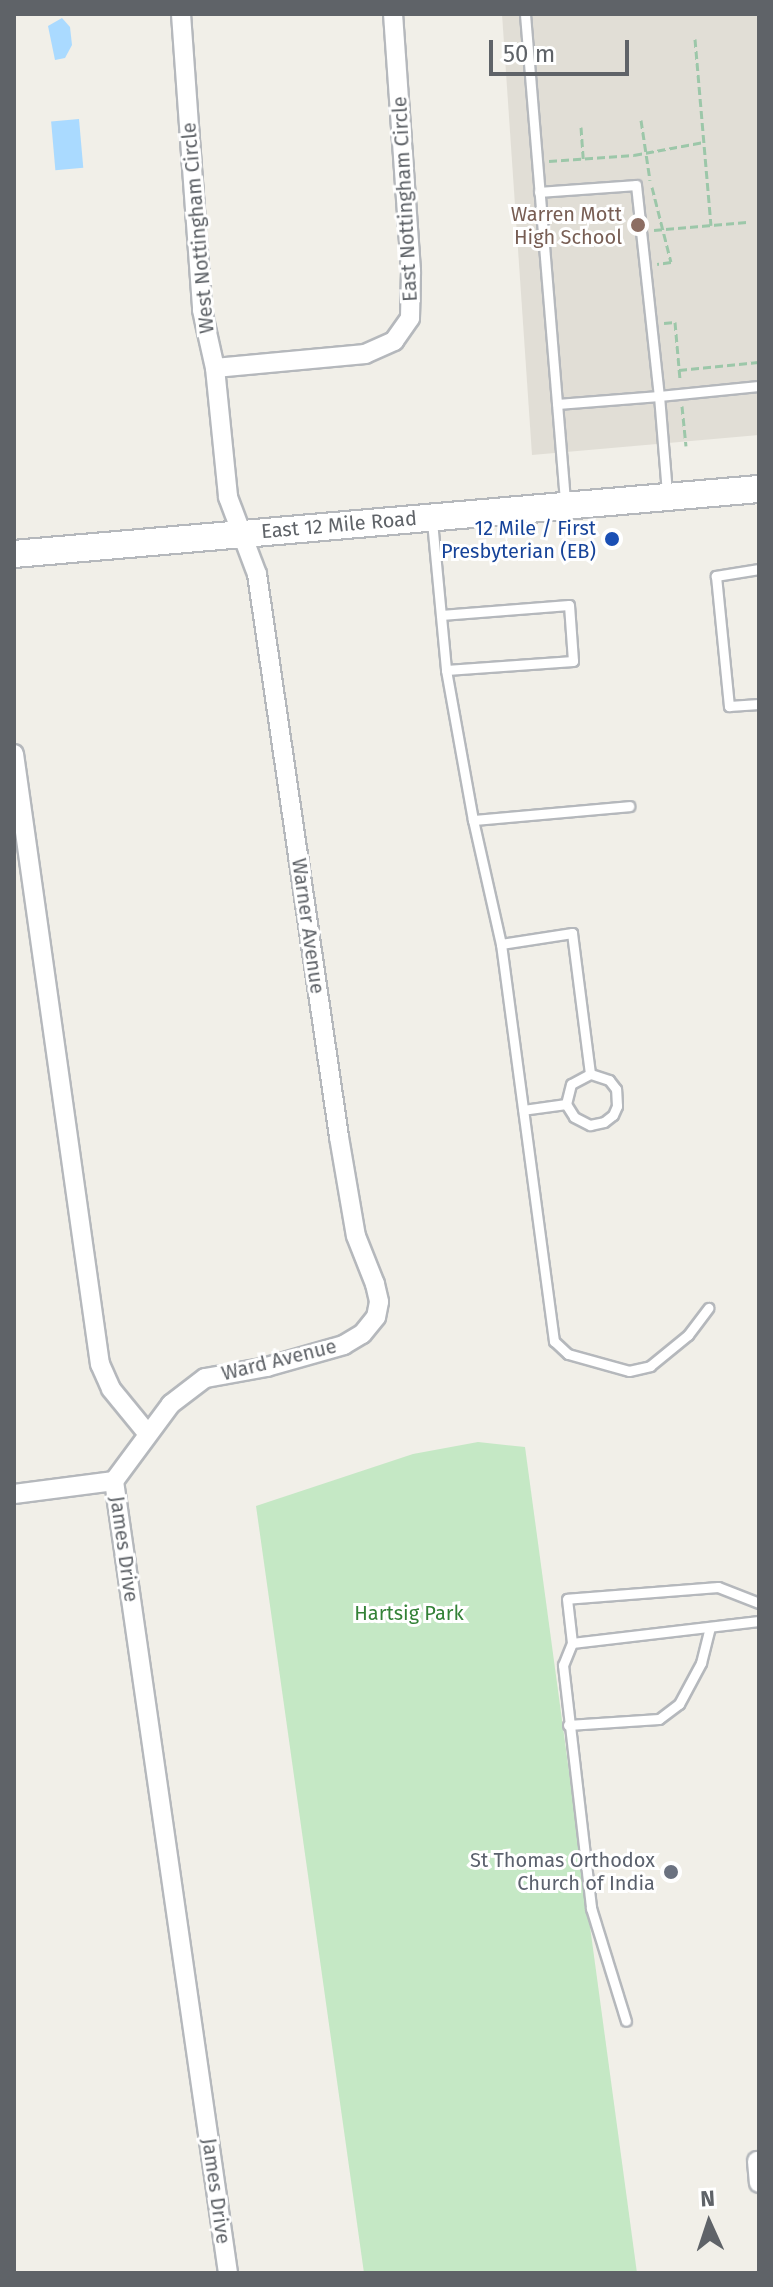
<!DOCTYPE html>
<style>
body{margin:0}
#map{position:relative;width:773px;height:2287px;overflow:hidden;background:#f1efe8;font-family:"Fira Sans",sans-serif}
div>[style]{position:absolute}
.education>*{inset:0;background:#e1ded6}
.green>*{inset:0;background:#c5e8c5}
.water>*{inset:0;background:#aadaff;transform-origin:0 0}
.path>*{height:3px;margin-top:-1.5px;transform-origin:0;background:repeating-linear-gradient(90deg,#9cc7a9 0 8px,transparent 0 12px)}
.roads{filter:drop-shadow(2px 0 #b5b8bc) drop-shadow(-2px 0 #b5b8bc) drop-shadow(0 2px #b5b8bc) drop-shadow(0 -2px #b5b8bc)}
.lane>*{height:9px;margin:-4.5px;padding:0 4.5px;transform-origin:4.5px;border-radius:4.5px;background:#fff}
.street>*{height:18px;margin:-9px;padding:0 9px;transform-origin:9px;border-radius:9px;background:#fff}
.secondary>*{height:26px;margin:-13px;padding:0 13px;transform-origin:13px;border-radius:13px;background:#fff}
.dots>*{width:22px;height:22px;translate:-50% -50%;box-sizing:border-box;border:4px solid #fff;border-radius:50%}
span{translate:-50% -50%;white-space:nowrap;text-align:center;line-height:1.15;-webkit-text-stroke:6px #fff;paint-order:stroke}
.street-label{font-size:20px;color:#5f6368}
.education-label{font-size:20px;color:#785e54}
.right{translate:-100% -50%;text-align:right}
.transit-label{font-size:20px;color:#164399}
.park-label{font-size:20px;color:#348238}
.worship-label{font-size:20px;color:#5b616d}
.frame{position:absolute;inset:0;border:16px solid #5f6368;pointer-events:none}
.north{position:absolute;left:669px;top:2183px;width:80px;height:80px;-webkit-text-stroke:6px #fff;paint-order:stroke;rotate:357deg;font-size:22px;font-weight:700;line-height:32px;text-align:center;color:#5f6368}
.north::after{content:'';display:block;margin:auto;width:28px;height:36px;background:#5f6368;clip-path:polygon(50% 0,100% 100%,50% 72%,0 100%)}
.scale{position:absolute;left:489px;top:40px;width:140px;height:36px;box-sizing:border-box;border:4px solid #5f6368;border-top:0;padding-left:10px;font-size:24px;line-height:28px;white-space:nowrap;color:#5f6368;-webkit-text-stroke:6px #fff;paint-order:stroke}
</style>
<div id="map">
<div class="education">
<i style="clip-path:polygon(502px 14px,759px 14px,759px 435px,532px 455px)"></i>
</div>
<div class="green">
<i style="clip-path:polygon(478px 1442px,525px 1447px,637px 2273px,364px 2273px,256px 1506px,413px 1454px)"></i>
</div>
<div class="water">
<i style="clip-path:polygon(62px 18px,70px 27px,72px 45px,65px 58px,55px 60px,48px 26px)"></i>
<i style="left:79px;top:119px;width:49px;height:28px;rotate:85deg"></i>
</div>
<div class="path">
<i style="left:695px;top:39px;width:187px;rotate:85.1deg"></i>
<i style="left:641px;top:120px;width:61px;rotate:81.5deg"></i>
<i style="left:581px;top:127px;width:32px;rotate:86deg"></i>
<i style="left:549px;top:161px;width:85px;rotate:-4deg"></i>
<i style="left:634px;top:155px;width:71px;rotate:-10.5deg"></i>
<i style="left:652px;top:187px;width:77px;rotate:75.8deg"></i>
<i style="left:671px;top:262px;width:14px;rotate:172deg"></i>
<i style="left:654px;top:230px;width:93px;rotate:-4.9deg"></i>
<i style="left:664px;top:323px;width:11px;rotate:-5deg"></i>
<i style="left:675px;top:322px;width:57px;rotate:85deg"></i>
<i style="left:679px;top:370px;width:80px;rotate:-5.7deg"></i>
<i style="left:682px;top:406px;width:40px;rotate:84.3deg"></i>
</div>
<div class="roads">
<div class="lane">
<i style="left:525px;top:14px;width:490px;rotate:85.3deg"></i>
<i style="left:539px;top:192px;width:97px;rotate:-4.1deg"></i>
<i style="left:636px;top:185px;width:212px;rotate:83.8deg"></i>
<i style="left:659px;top:396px;width:102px;rotate:175.5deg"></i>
<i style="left:667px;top:493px;width:97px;rotate:-94.7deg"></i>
<i style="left:659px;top:396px;width:100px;rotate:-5.7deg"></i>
<i style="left:432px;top:521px;width:150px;rotate:84.6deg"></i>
<i style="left:446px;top:670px;width:152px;rotate:79.8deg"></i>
<i style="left:473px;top:820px;width:127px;rotate:77.3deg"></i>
<i style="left:501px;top:944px;width:401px;rotate:82.4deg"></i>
<i style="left:554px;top:1341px;width:19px;rotate:43deg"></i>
<i style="left:568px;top:1354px;width:63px;rotate:15.6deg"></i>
<i style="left:629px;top:1371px;width:22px;rotate:-13deg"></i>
<i style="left:650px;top:1366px;width:49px;rotate:-39.2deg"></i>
<i style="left:688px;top:1335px;width:34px;rotate:-53deg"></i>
<i style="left:759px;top:569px;width:44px;rotate:170.8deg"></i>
<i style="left:716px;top:576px;width:131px;rotate:84.3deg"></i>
<i style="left:729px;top:706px;width:30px;rotate:-4deg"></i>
<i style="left:441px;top:615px;width:128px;rotate:-4.5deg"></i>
<i style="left:569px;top:605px;width:56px;rotate:85.9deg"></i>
<i style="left:573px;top:661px;width:127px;rotate:175.9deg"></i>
<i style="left:473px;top:820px;width:157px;rotate:-5.1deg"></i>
<i style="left:501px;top:944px;width:72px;rotate:-8.8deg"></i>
<i style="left:572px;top:933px;width:142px;rotate:82.7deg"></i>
<i style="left:590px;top:1074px;width:21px;rotate:152deg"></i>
<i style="left:571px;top:1084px;width:21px;rotate:104deg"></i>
<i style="left:566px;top:1104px;width:43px;rotate:172.1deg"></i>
<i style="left:566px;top:1104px;width:15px;rotate:58deg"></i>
<i style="left:574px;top:1117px;width:18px;rotate:27deg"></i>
<i style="left:590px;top:1125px;width:14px;rotate:-12deg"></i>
<i style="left:604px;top:1122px;width:11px;rotate:-38deg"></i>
<i style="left:613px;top:1115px;width:10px;rotate:-66deg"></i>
<i style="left:617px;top:1106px;width:17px;rotate:-93deg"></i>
<i style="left:616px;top:1089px;width:11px;rotate:-128deg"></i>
<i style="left:609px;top:1080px;width:20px;rotate:-162deg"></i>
<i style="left:759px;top:1603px;width:44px;rotate:-158.7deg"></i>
<i style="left:718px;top:1587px;width:151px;rotate:175.5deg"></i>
<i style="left:567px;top:1599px;width:44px;rotate:83.5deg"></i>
<i style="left:572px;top:1643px;width:188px;rotate:-6.7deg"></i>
<i style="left:572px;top:1643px;width:24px;rotate:112deg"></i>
<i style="left:563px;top:1665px;width:245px;rotate:83.4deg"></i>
<i style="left:591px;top:1908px;width:118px;rotate:72.8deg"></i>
<i style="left:568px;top:1725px;width:91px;rotate:-3.8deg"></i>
<i style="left:659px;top:1719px;width:25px;rotate:-37deg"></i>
<i style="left:679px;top:1704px;width:47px;rotate:-61.8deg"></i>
<i style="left:701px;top:1663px;width:37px;rotate:-76deg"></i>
</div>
<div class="street">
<i style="left:181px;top:14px;width:297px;rotate:85.9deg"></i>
<i style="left:202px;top:310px;width:59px;rotate:77.4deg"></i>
<i style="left:215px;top:368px;width:130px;rotate:84.2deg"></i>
<i style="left:228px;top:497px;width:82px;rotate:69.4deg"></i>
<i style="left:257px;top:574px;width:569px;rotate:81.71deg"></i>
<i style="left:339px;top:1137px;width:100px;rotate:80.3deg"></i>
<i style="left:356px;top:1236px;width:52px;rotate:68.4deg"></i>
<i style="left:375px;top:1284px;width:18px;rotate:77deg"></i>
<i style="left:379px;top:1302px;width:15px;rotate:101deg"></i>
<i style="left:376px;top:1317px;width:22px;rotate:129deg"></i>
<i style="left:362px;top:1334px;width:21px;rotate:149deg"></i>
<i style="left:344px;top:1345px;width:80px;rotate:164.1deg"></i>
<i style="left:267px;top:1367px;width:63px;rotate:169.9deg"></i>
<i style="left:205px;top:1378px;width:43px;rotate:142.6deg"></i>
<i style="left:171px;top:1404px;width:96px;rotate:126.5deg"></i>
<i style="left:114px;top:1481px;width:800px;rotate:81.81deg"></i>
<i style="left:215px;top:368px;width:151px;rotate:-5.3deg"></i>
<i style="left:365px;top:354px;width:32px;rotate:-24deg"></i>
<i style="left:394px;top:341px;width:28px;rotate:-55deg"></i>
<i style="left:410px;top:318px;width:47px;rotate:-88.8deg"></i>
<i style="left:411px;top:271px;width:258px;rotate:-94deg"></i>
<i style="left:14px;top:754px;width:616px;rotate:81.98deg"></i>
<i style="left:100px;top:1364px;width:27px;rotate:66deg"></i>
<i style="left:111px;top:1389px;width:57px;rotate:50.7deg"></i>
<i style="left:14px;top:1494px;width:101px;rotate:-7.4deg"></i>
<i style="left:757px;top:2161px;width:22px;rotate:85deg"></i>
</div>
<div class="secondary">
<i style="left:14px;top:554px;width:748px;rotate:-4.99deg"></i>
</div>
</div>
<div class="dots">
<i style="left:638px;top:225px;background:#8d6e63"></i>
<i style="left:612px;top:539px;background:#1a4fb4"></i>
<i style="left:671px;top:1872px;background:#6b7280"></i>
</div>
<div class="street-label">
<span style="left:405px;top:199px;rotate:-93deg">East Nottingham Circle</span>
<span style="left:198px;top:228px;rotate:-95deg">West Nottingham Circle</span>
<span style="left:339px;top:525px;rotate:-5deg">East 12 Mile Road</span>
<span style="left:308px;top:926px;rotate:82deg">Warner Avenue</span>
<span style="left:279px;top:1360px;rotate:-14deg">Ward Avenue</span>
<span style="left:124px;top:1549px;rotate:82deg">James Drive</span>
<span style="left:216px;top:2191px;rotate:82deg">James Drive</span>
</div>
<div class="education-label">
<span class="right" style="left:622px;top:226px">Warren Mott<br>High School</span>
</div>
<div class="transit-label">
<span class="right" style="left:596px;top:540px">12 Mile / First<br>Presbyterian (EB)</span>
</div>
<div class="park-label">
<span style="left:409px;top:1613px">Hartsig Park</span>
</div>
<div class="worship-label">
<span class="right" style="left:655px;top:1872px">St Thomas Orthodox<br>Church of India</span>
</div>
<div class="frame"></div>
<div class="north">N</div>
<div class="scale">50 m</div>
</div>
